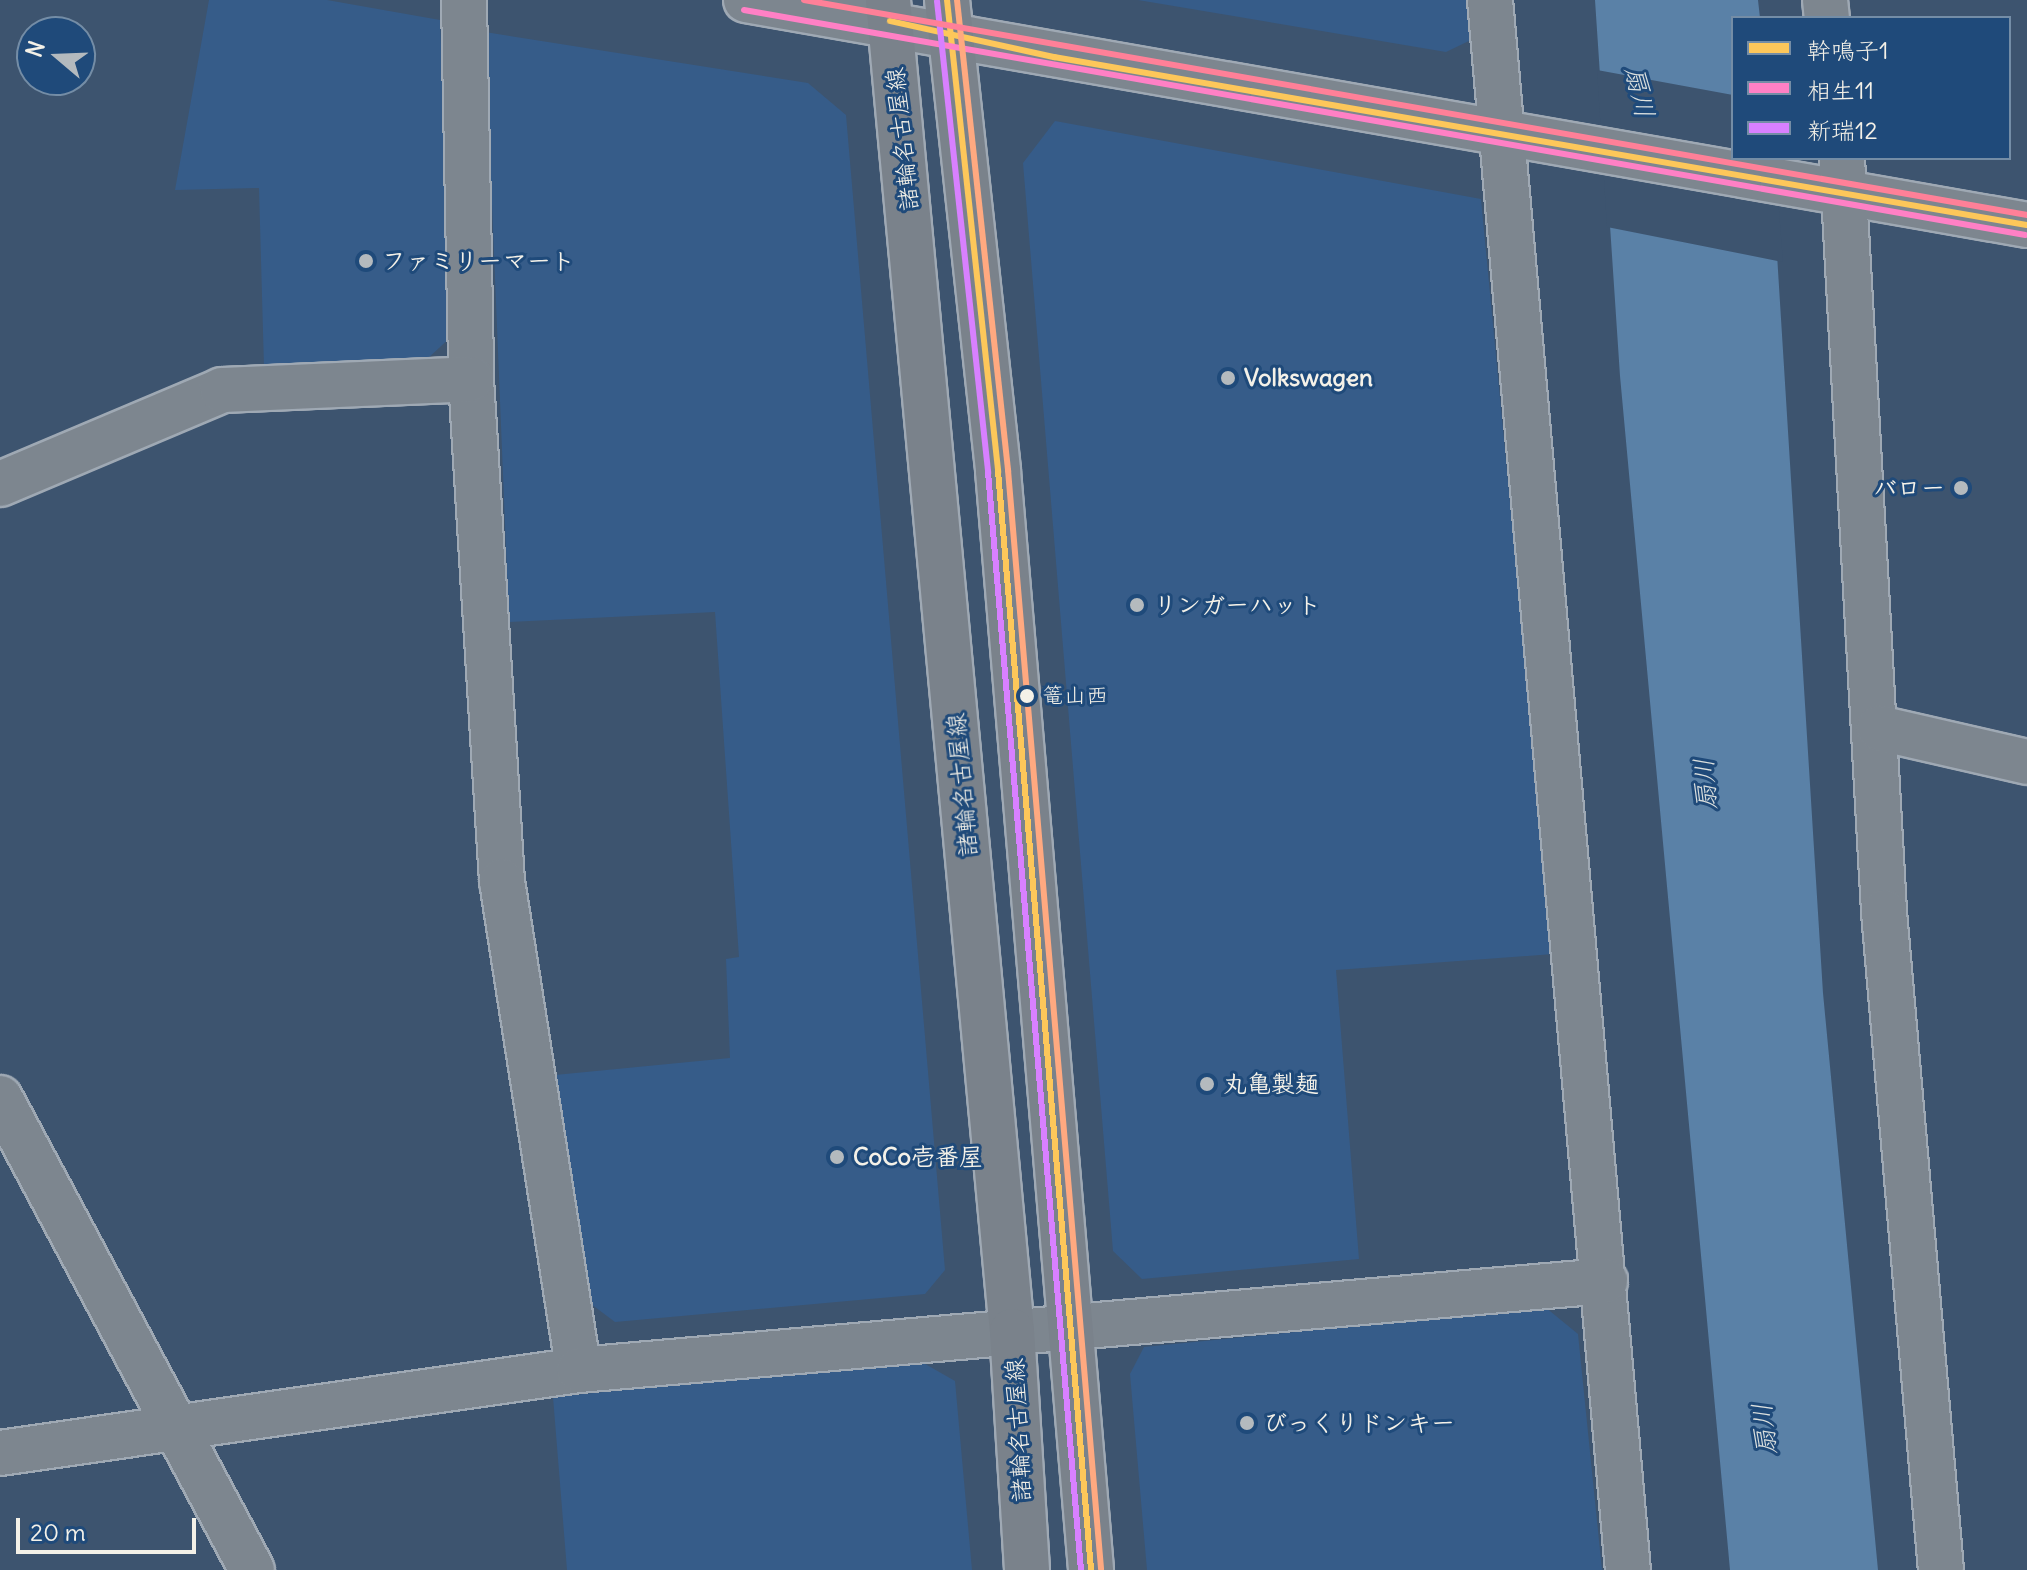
<!DOCTYPE html>
<meta charset="utf-8">
<style>
body{margin:0}
#map{position:relative;width:2027px;height:1570px;overflow:hidden;background:#3d546f;font-family:Delius,"Klee One",sans-serif}
div>[style]{position:absolute}
.built>*{inset:0;background:#365c89}
.water>*{inset:0;background:#5a81a7}
.pier>*{inset:0;background:#3d546f}
.roads{filter:drop-shadow(2px 0 #9fa9b4) drop-shadow(-2px 0 #9fa9b4) drop-shadow(0 2px #9fa9b4) drop-shadow(0 -2px #9fa9b4)}
.minor>*{height:44px;margin:-22px;padding:0 22px;transform-origin:22px;border-radius:22px;background:#7d868f}
.major>*{height:44px;margin:-22px;padding:0 22px;transform-origin:22px;border-radius:22px;background:#7a828b}
.bus-1>*{height:6px;margin:-3px;padding:0 3px;transform-origin:3px;border-radius:3px;background:#fdc75a}
.bus-2>*{height:6px;margin:-3px;padding:0 3px;transform-origin:3px;border-radius:3px;background:#ff80c5}
.bus-3>*{height:6px;margin:-3px;padding:0 3px;transform-origin:3px;border-radius:3px;background:#d880ff}
.bus-4>*{height:6px;margin:-3px;padding:0 3px;transform-origin:3px;border-radius:3px;background:#ffa980}
.bus-5>*{height:6px;margin:-3px;padding:0 3px;transform-origin:3px;border-radius:3px;background:#ff8098}
.dots>*{width:22px;height:22px;translate:-50% -50%;box-sizing:border-box;border:4px solid #1f4a7a;border-radius:50%}
span{translate:-50% -50%;white-space:nowrap;text-align:center;line-height:1.15;-webkit-text-stroke:6px #1f4a7a;paint-order:stroke}
.bus-label{font-size:22px;color:#f4f1e8}
.left{translate:0 -50%;text-align:left}
.street-label{font-size:24px;color:#f4f1e8}
.poi-label{font-size:24px;color:#f4f1e8;font-weight:700}
.right{translate:-100% -50%;text-align:right}
.water-label{font-size:26px;color:#dde1df;font-style:italic}
.legend{position:absolute;left:1731px;top:16px;width:280px;height:144px;box-sizing:border-box;background:#1f4a7a;border:2px solid #748da6;margin:0;padding:10px 14px;list-style:none;font-size:24px;color:#f4f1e8}
.legend li{display:flex;align-items:center;gap:16px;height:40px}
.legend b{width:40px;border:2px solid #748da6}
.north{position:absolute;left:16px;top:16px;width:80px;height:80px;box-sizing:border-box;background:#1f4a7a;border:2px solid #748da6;border-radius:50%;rotate:289deg;font-size:22px;font-weight:700;line-height:32px;text-align:center;color:#f4f1e8}
.north::after{content:'';display:block;margin:auto;width:28px;height:36px;background:#b4babe;clip-path:polygon(50% 0,100% 100%,50% 72%,0 100%)}
.scale{position:absolute;left:16px;top:1518px;width:180px;height:36px;box-sizing:border-box;border:4px solid #f4f1e8;border-top:0;padding-left:10px;font-size:24px;line-height:28px;white-space:nowrap;color:#f4f1e8;-webkit-text-stroke:6px #1f4a7a;paint-order:stroke}
</style>
<div id="map">
<div class="built">
<i style="clip-path:polygon(209px 0,327px 0,440px 20px,453px 335px,426px 360px,264px 367px,259px 188px,175px 190px)"></i>
<i style="clip-path:polygon(1138px 0,1469px 0,1473px 39px,1446px 52px)"></i>
<i style="clip-path:polygon(485px 32px,808px 83px,846px 115px,945px 1270px,925px 1294px,615px 1322px,591px 1304px,555px 1075px,730px 1058px,726px 959px,739px 957px,715px 612px,509px 622px)"></i>
<i style="clip-path:polygon(1055px 121px,1481px 199px,1553px 954px,1336px 970px,1359px 1259px,1142px 1279px,1113px 1251px,1023px 163px)"></i>
<i style="clip-path:polygon(1545px 1307px,1578px 1334px,1602px 1570px,1147px 1570px,1130px 1374px,1144px 1347px)"></i>
<i style="clip-path:polygon(920px 1361px,955px 1381px,972px 1570px,567px 1570px,553px 1397px)"></i>
</div>
<div class="water">
<i style="clip-path:polygon(1595px 0,1758px 0,1760px 18px,1733px 18px,1733px 158px,1771px 158px,1823px 993px,1878px 1570px,1730px 1570px,1620px 376px)"></i>
</div>
<div class="pier">
<i style="clip-path:polygon(1597px 70px,1733px 95px,1733px 158px,1775px 158px,1783px 262px,1607px 227px)"></i>
</div>
<div class="roads">
<div class="minor">
<i style="left:464px;top:0;width:379px;rotate:88.9deg"></i>
<i style="left:471px;top:379px;width:503px;rotate:86.47deg"></i>
<i style="left:502px;top:881px;width:495px;rotate:81.1deg"></i>
<i style="left:746px;top:0;width:1301px;rotate:9.96deg"></i>
<i style="left:1490px;top:0;width:1576px;rotate:84.98deg"></i>
<i style="left:1825px;top:0;width:18px;rotate:84deg"></i>
<i style="left:1842px;top:158px;width:755px;rotate:86.81deg"></i>
<i style="left:1884px;top:912px;width:660px;rotate:85.05deg"></i>
<i style="left:0;top:484px;width:241px;rotate:-22.9deg"></i>
<i style="left:222px;top:390px;width:249px;rotate:-2.5deg"></i>
<i style="left:1879px;top:728px;width:152px;rotate:12.9deg"></i>
<i style="left:0;top:1098px;width:535px;rotate:61.9deg"></i>
<i style="left:0;top:1453px;width:585px;rotate:-8.16deg"></i>
<i style="left:579px;top:1370px;width:1030px;rotate:-4.96deg"></i>
</div>
<div class="major">
<i style="left:888px;top:0;width:1337px;rotate:84.68deg"></i>
<i style="left:1012px;top:1331px;width:239px;rotate:86.4deg"></i>
<i style="left:947px;top:0;width:474px;rotate:83.8deg"></i>
<i style="left:998px;top:471px;width:1103px;rotate:85.16deg"></i>
</div>
</div>
<div class="bus-1">
<i style="left:947px;top:0;width:474px;rotate:83.8deg"></i>
<i style="left:998px;top:471px;width:1103px;rotate:85.16deg"></i>
<i style="left:890px;top:21px;width:168px;rotate:12.4deg"></i>
<i style="left:1054px;top:57px;width:987px;rotate:9.8deg"></i>
</div>
<div class="bus-2">
<i style="left:744px;top:10px;width:1301px;rotate:9.96deg"></i>
</div>
<div class="bus-3">
<i style="left:937px;top:1px;width:474px;rotate:83.8deg"></i>
<i style="left:988px;top:472px;width:1102px;rotate:85.16deg"></i>
</div>
<div class="bus-4">
<i style="left:957px;top:0;width:473px;rotate:83.8deg"></i>
<i style="left:1008px;top:470px;width:1103px;rotate:85.16deg"></i>
</div>
<div class="bus-5">
<i style="left:804px;top:0;width:1242px;rotate:9.97deg"></i>
</div>
<div class="dots">
<i style="left:366px;top:261px;background:#b4babe"></i>
<i style="left:1228px;top:378px;background:#b4babe"></i>
<i style="left:1961px;top:488px;background:#b4babe"></i>
<i style="left:1137px;top:605px;background:#b4babe"></i>
<i style="left:1027px;top:696px;background:#f4f1e8"></i>
<i style="left:1207px;top:1084px;background:#b4babe"></i>
<i style="left:837px;top:1157px;background:#b4babe"></i>
<i style="left:1247px;top:1423px;background:#b4babe"></i>
</div>
<div class="bus-label">
<span class="left" style="left:1042px;top:696px">篭山西</span>
</div>
<div class="street-label">
<span style="left:902px;top:139px;rotate:-96deg">諸輪名古屋線</span>
<span style="left:962px;top:785px;rotate:-95deg">諸輪名古屋線</span>
<span style="left:1018px;top:1430px;rotate:-93deg">諸輪名古屋線</span>
</div>
<div class="poi-label">
<span class="left" style="left:382px;top:261px">ファミリーマート</span>
<span class="left" style="left:1244px;top:378px">Volkswagen</span>
<span class="right" style="left:1945px;top:488px">バロー</span>
<span class="left" style="left:1153px;top:605px">リンガーハット</span>
<span class="left" style="left:1223px;top:1084px">丸亀製麺</span>
<span class="left" style="left:853px;top:1157px">CoCo壱番屋</span>
<span class="left" style="left:1263px;top:1423px">びっくりドンキー</span>
</div>
<div class="water-label">
<span style="left:1640px;top:92px;rotate:77deg">扇川</span>
<span style="left:1705px;top:784px;rotate:-94deg">扇川</span>
<span style="left:1764px;top:1429px;rotate:-96deg">扇川</span>
</div>
<ul class="legend">
<li><b style="height:10px;background:#fdc75a"></b>幹鳴子1</li>
<li><b style="height:10px;background:#ff80c5"></b>相生11</li>
<li><b style="height:10px;background:#d880ff"></b>新瑞12</li>
</ul>
<div class="north">N</div>
<div class="scale">20 m</div>
</div>
